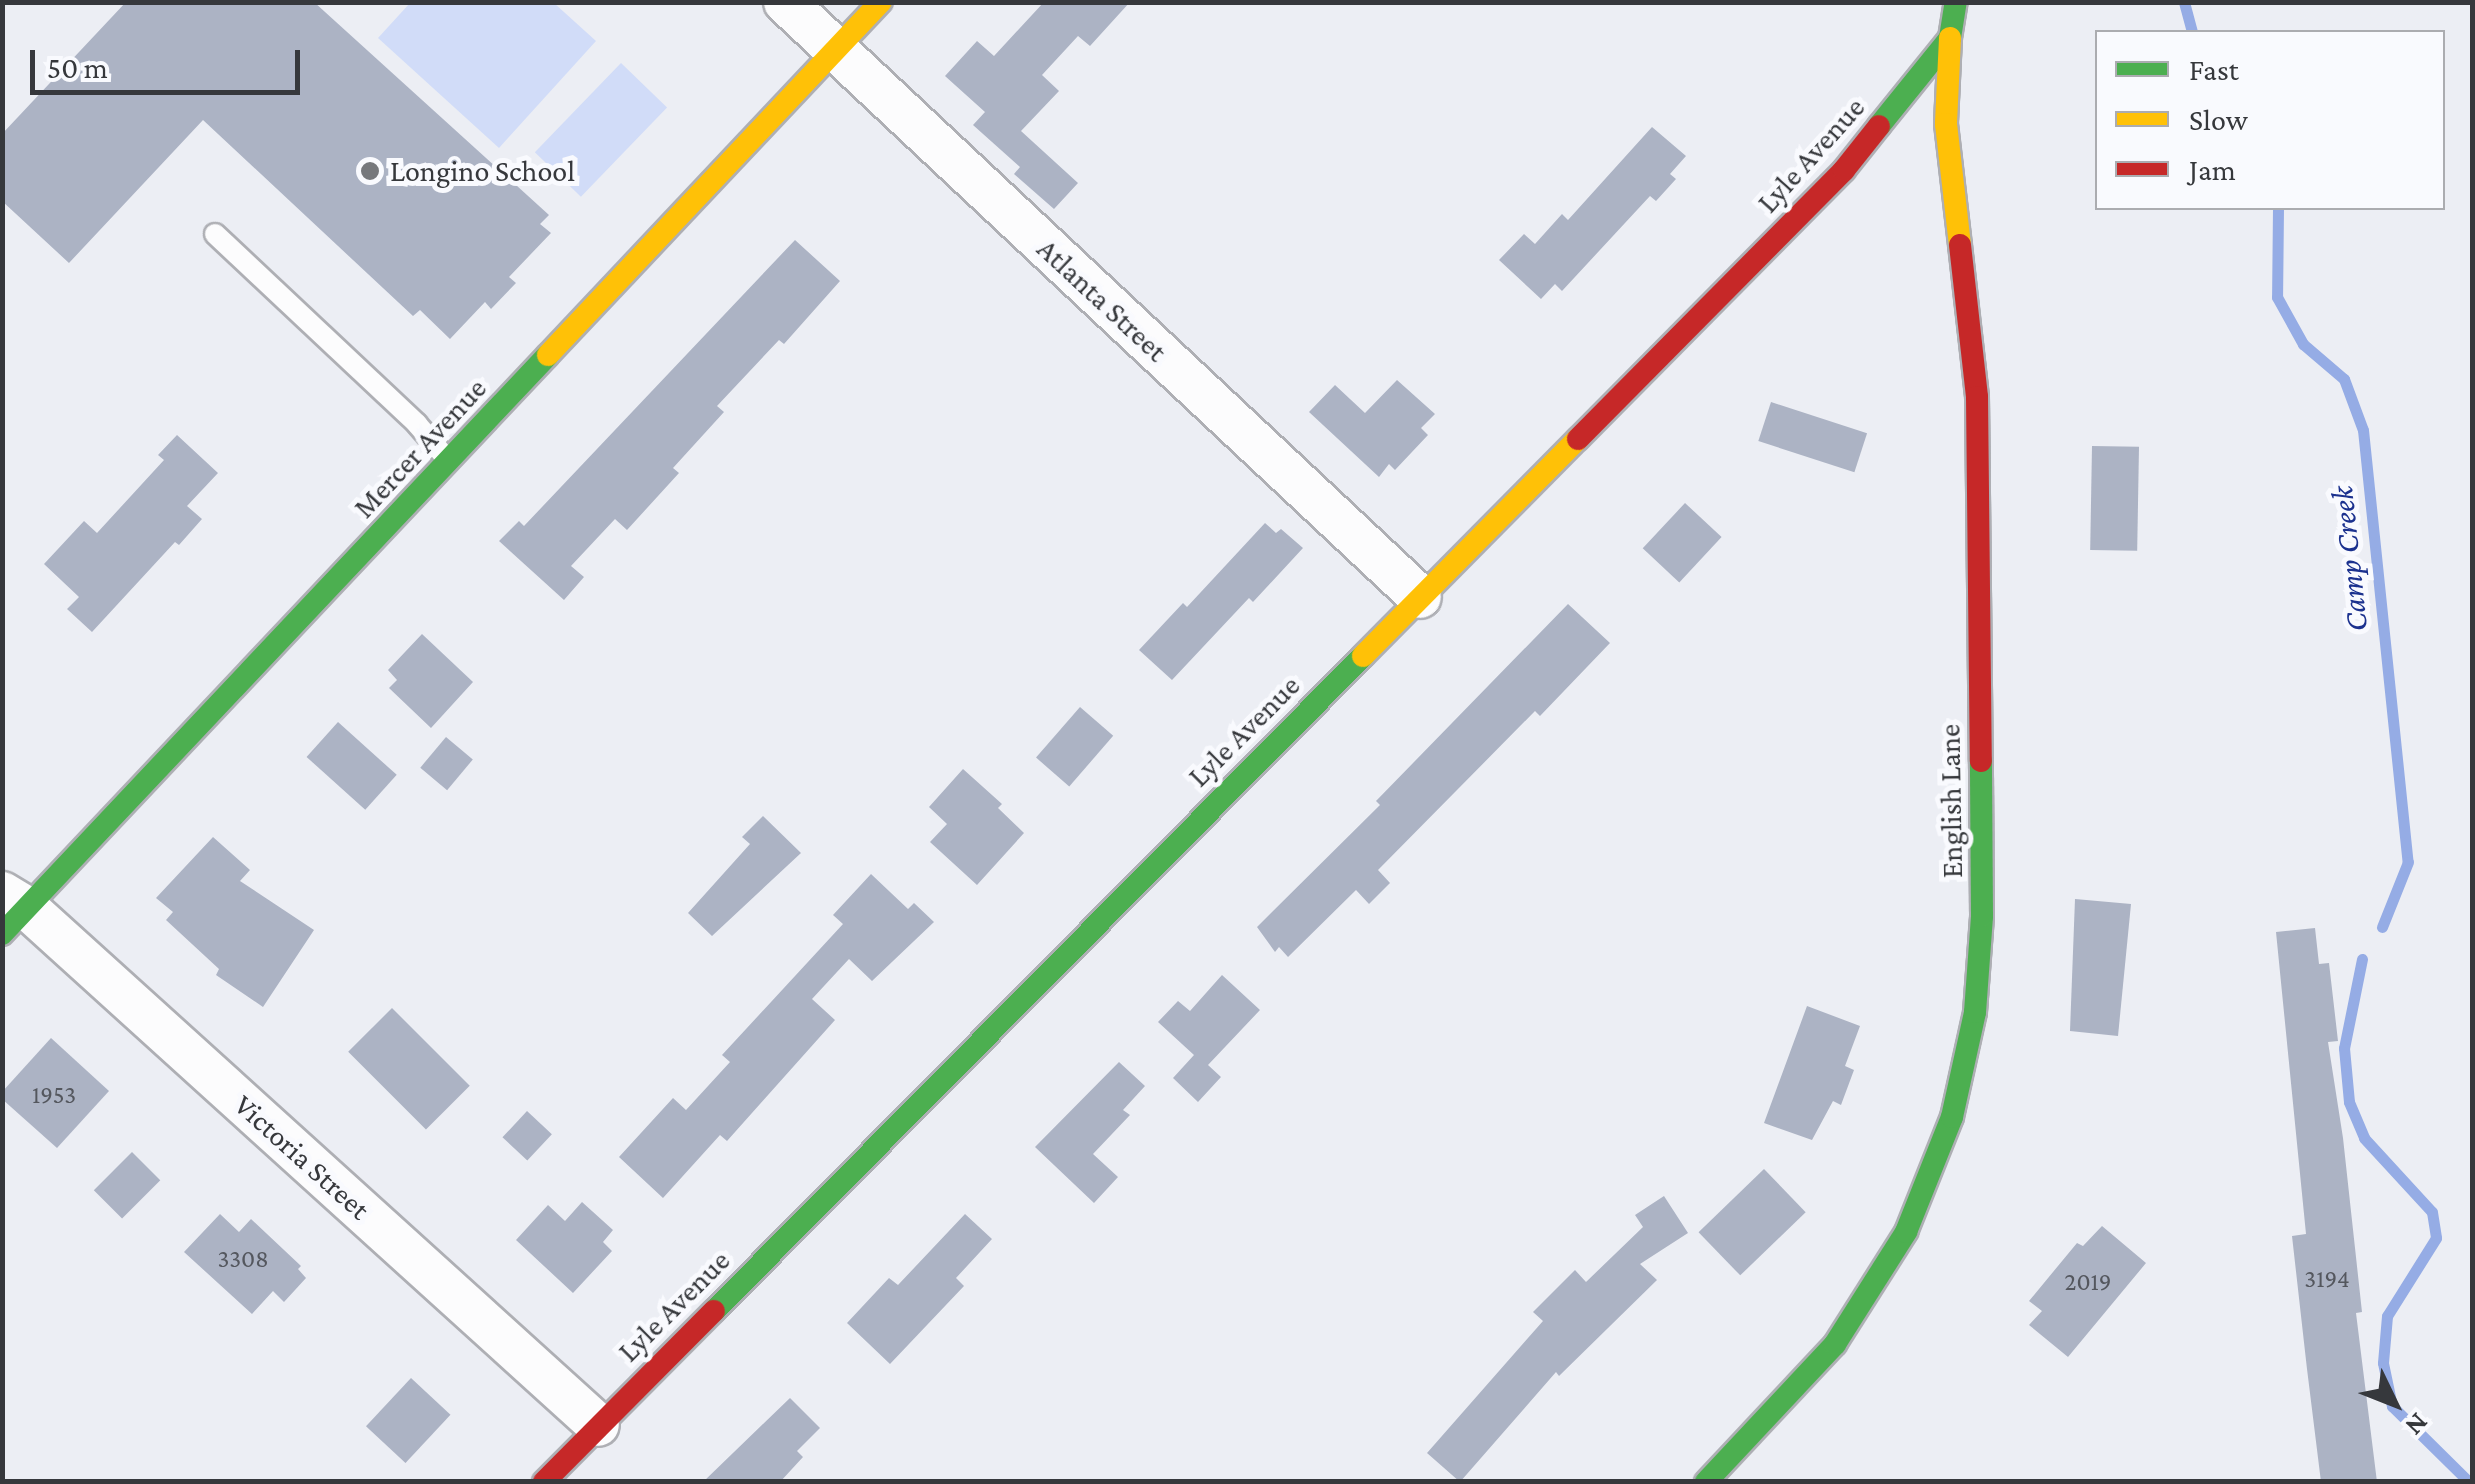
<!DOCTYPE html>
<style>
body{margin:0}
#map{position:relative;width:2475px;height:1484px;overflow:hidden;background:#eceef4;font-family:"Crimson Pro",serif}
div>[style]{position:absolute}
.green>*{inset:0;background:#d1dcf8;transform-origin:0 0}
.stream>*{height:11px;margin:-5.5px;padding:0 5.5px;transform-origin:5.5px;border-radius:5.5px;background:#95ace5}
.building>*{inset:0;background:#acb3c4;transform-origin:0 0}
.roads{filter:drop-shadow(2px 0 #aeafb4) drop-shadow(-2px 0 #aeafb4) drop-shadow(0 2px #aeafb4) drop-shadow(0 -2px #aeafb4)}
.lane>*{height:20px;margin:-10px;padding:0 10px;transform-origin:10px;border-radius:10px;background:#fcfcfd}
.street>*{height:42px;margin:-21px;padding:0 21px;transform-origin:21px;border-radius:21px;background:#fcfcfd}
.fast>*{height:22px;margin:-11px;padding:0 11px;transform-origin:11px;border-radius:11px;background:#4caf50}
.slow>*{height:22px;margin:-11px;padding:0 11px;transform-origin:11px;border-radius:11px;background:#ffc107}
.jam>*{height:22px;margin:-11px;padding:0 11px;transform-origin:11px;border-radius:11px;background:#c62828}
.dots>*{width:28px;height:28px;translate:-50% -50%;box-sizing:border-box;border:5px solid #f9fafe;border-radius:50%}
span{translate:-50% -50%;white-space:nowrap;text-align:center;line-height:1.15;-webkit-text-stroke:10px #f9fafe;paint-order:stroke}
.number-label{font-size:25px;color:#54575e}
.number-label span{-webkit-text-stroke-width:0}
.street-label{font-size:30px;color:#36383c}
.poi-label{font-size:30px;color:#36383c}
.left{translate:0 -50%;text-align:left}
.water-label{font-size:32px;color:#1b318e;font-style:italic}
.frame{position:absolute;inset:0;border:5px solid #36383c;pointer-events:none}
.legend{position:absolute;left:2095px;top:30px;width:350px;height:180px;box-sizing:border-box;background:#f9fafe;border:2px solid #abacb0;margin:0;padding:12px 18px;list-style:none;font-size:30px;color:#36383c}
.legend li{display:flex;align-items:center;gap:20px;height:50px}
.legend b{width:50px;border:2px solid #abacb0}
.north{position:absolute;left:2345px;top:1354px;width:100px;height:100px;-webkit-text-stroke:8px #f9fafe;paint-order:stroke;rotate:133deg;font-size:28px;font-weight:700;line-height:40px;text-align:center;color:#36383c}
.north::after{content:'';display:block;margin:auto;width:35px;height:45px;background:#36383c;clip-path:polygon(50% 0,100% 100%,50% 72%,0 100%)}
.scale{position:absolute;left:30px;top:50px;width:270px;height:45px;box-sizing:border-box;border:5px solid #36383c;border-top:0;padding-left:12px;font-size:30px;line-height:35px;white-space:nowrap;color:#36383c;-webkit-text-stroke:8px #f9fafe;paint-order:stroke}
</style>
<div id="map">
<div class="green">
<i style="clip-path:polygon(554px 3px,596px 41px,499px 148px,378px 38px,410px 3px)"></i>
<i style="left:621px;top:63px;width:64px;height:124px;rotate:44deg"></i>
</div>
<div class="stream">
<i style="left:2184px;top:2px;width:31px;rotate:75deg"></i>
<i style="left:2278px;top:208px;width:89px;rotate:90.6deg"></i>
<i style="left:2277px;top:297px;width:54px;rotate:61deg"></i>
<i style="left:2303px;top:344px;width:54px;rotate:40.5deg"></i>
<i style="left:2344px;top:379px;width:54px;rotate:69.6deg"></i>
<i style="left:2363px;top:430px;width:434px;rotate:84.1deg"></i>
<i style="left:2408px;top:862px;width:70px;rotate:111.8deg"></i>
<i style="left:2362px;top:959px;width:91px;rotate:101.4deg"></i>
<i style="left:2344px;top:1048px;width:54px;rotate:84.7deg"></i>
<i style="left:2349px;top:1102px;width:39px;rotate:67deg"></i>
<i style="left:2364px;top:1138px;width:100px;rotate:47.4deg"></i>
<i style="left:2432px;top:1212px;width:26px;rotate:81deg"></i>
<i style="left:2436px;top:1238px;width:92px;rotate:122.1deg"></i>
<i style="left:2387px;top:1316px;width:47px;rotate:94.9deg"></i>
<i style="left:2383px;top:1363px;width:44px;rotate:78.2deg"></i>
<i style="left:2392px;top:1406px;width:108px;rotate:44.6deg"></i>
</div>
<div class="building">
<i style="clip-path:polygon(126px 2px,314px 2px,549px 215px,540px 224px,551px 233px,509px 277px,516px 283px,491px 309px,485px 302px,450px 339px,420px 310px,413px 316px,203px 120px,69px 263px,2px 201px,2px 134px)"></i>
<i style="clip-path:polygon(1044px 2px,1130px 2px,1090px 46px,1078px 36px,1042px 75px,1059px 91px,1021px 131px,1078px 183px,1054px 209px,1014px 174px,1020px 167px,973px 125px,985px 112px,945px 76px,977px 41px,994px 56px)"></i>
<i style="clip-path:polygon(1652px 127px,1686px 156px,1670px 174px,1676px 179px,1656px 201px,1650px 196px,1562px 291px,1555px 284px,1541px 299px,1499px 260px,1524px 234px,1535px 244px,1562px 214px,1568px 220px)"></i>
<i style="clip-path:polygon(795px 240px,840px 281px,784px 344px,779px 340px,717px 406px,724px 412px,673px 468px,679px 473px,627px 530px,615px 519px,571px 566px,584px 577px,564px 600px,499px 541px,519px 521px,524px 526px)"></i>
<i style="clip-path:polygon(1397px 380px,1435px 414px,1421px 428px,1428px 435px,1395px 470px,1389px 464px,1379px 477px,1309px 412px,1335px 385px,1365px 413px)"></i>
<i style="left:1771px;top:402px;width:101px;height:41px;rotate:18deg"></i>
<i style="clip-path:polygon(177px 435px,218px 473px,187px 506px,202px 519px,179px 545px,175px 542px,92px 632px,67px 609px,79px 597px,44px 564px,84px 521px,97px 533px,164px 460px,158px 455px)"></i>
<i style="left:2092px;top:446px;width:47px;height:104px;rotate:1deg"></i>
<i style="left:1685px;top:503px;width:50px;height:62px;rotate:43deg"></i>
<i style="clip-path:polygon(1265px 523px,1276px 533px,1281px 529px,1303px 548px,1253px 602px,1249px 598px,1172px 680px,1139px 650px,1183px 603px,1187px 607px)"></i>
<i style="clip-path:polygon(1568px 604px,1610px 643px,1540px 716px,1535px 711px,1378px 870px,1390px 883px,1369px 904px,1356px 890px,1288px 957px,1279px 947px,1275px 952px,1257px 927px,1380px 805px,1376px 801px)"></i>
<i style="clip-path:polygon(422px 634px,473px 682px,431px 728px,389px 688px,397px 680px,388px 670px)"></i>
<i style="left:1080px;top:707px;width:44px;height:67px;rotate:41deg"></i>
<i style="left:338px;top:722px;width:79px;height:47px;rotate:42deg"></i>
<i style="left:446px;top:737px;width:35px;height:40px;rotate:40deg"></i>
<i style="clip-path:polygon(963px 769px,1002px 804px,998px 808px,1024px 833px,977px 885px,930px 842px,947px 824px,929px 807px)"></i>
<i style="clip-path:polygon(763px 816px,801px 853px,712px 936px,688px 913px,750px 844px,742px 837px)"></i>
<i style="clip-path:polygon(213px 837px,250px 870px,240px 881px,314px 930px,263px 1007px,216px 975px,219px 969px,166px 920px,173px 912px,156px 898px)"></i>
<i style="clip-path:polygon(871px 874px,908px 909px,914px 903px,934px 922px,872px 981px,849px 959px,812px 999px,835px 1020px,727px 1141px,720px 1135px,663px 1198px,619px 1157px,673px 1098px,686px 1110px,730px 1062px,722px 1055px,843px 924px,833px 915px)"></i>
<i style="clip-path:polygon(2075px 899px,2131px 904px,2118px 1036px,2070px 1031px)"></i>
<i style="clip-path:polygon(2315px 928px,2319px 964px,2329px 963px,2338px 1041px,2328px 1042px,2343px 1138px,2362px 1312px,2356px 1313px,2377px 1482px,2321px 1482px,2307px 1369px,2292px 1236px,2306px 1234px,2276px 932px)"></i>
<i style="clip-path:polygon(1222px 975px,1260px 1010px,1208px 1065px,1221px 1077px,1198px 1102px,1173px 1078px,1194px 1055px,1158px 1022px,1178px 1001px,1190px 1011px)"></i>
<i style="clip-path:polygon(1807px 1006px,1860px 1026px,1845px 1066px,1854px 1070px,1841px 1105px,1833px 1101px,1812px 1140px,1764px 1123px)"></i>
<i style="left:392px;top:1008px;width:110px;height:62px;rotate:45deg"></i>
<i style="clip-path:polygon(51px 1038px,109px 1091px,57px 1148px,2px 1099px,2px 1092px)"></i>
<i style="clip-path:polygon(1119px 1062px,1145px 1086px,1123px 1110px,1130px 1115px,1093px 1154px,1118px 1177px,1094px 1203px,1035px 1147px)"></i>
<i style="left:527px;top:1111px;width:34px;height:36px;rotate:43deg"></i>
<i style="left:132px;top:1152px;width:40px;height:54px;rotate:45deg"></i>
<i style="left:1764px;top:1169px;width:60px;height:91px;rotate:46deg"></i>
<i style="clip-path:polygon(1664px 1196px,1688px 1233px,1640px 1264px,1657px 1280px,1559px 1376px,1556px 1372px,1460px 1482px,1427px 1453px,1543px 1321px,1533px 1312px,1575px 1270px,1586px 1282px,1643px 1227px,1635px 1215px)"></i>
<i style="clip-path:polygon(582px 1202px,613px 1230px,603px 1242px,612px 1251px,573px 1293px,516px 1240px,548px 1205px,565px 1221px)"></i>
<i style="clip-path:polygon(220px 1214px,239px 1232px,251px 1219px,301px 1266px,298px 1269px,306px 1278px,284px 1302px,273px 1291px,252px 1314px,184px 1252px)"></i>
<i style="clip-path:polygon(965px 1214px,992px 1239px,956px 1278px,964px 1286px,890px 1364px,847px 1323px,889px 1278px,898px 1285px)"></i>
<i style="clip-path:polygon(2102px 1226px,2146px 1263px,2068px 1357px,2029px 1325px,2042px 1311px,2029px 1301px,2077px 1243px,2083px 1246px)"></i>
<i style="left:411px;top:1378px;width:54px;height:66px;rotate:43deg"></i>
<i style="clip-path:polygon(790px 1398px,820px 1428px,797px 1451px,803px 1457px,780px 1482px,703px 1482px)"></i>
</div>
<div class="roads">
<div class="lane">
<i style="left:215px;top:234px;width:277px;rotate:43.2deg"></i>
<i style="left:417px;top:424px;width:48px;rotate:49.3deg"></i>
</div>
<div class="street">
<i style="left:785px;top:2px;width:870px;rotate:43.14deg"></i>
<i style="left:2px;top:893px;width:29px;rotate:31deg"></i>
<i style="left:27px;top:908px;width:770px;rotate:42.16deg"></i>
</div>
<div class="fast">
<i style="left:1879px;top:126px;width:113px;rotate:-51.1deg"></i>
<i style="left:1950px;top:38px;width:36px;rotate:-81deg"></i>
<i style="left:2px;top:934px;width:796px;rotate:-46.68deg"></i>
<i style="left:714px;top:1311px;width:922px;rotate:-45.26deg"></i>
<i style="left:1706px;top:1482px;width:189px;rotate:-46.9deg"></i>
<i style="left:1835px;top:1344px;width:133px;rotate:-57.6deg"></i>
<i style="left:1906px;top:1232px;width:124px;rotate:-68.2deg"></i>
<i style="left:1952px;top:1117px;width:107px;rotate:-77.6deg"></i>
<i style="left:1975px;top:1012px;width:96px;rotate:-85.8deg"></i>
<i style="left:1982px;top:916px;width:155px;rotate:-90.4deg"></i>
</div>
<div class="slow">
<i style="left:1950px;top:38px;width:86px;rotate:92.7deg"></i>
<i style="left:1946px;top:124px;width:122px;rotate:83.4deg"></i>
<i style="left:548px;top:355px;width:485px;rotate:-46.7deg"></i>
<i style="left:1363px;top:656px;width:305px;rotate:-45.3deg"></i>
</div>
<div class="jam">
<i style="left:1960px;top:245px;width:153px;rotate:83.6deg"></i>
<i style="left:1977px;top:397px;width:364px;rotate:89.4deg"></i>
<i style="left:1578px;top:439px;width:378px;rotate:-45.3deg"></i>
<i style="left:1844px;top:170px;width:56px;rotate:-51.5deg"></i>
<i style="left:544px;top:1482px;width:241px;rotate:-45.2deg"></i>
</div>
</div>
<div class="dots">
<i style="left:370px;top:171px;background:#76787c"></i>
</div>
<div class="number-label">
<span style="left:54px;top:1095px">1953</span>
<span style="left:243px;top:1259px">3308</span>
<span style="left:2327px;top:1279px">3194</span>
<span style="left:2088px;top:1282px">2019</span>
</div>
<div class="street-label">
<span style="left:1811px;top:155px;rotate:-48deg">Lyle Avenue</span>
<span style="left:1102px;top:300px;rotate:43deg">Atlanta Street</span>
<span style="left:420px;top:448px;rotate:-47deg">Mercer Avenue</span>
<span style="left:1244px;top:731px;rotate:-45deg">Lyle Avenue</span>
<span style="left:1951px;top:801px;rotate:-91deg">English Lane</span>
<span style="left:302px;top:1157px;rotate:42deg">Victoria Street</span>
<span style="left:674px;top:1306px;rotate:-45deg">Lyle Avenue</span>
</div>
<div class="poi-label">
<span class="left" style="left:390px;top:171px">Longino School</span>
</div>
<div class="water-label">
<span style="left:2349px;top:559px;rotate:-96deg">Camp Creek</span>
</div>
<div class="frame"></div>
<ul class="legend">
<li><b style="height:12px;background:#4caf50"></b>Fast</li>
<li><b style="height:12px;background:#ffc107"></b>Slow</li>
<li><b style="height:12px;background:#c62828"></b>Jam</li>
</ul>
<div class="north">N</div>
<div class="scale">50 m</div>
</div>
